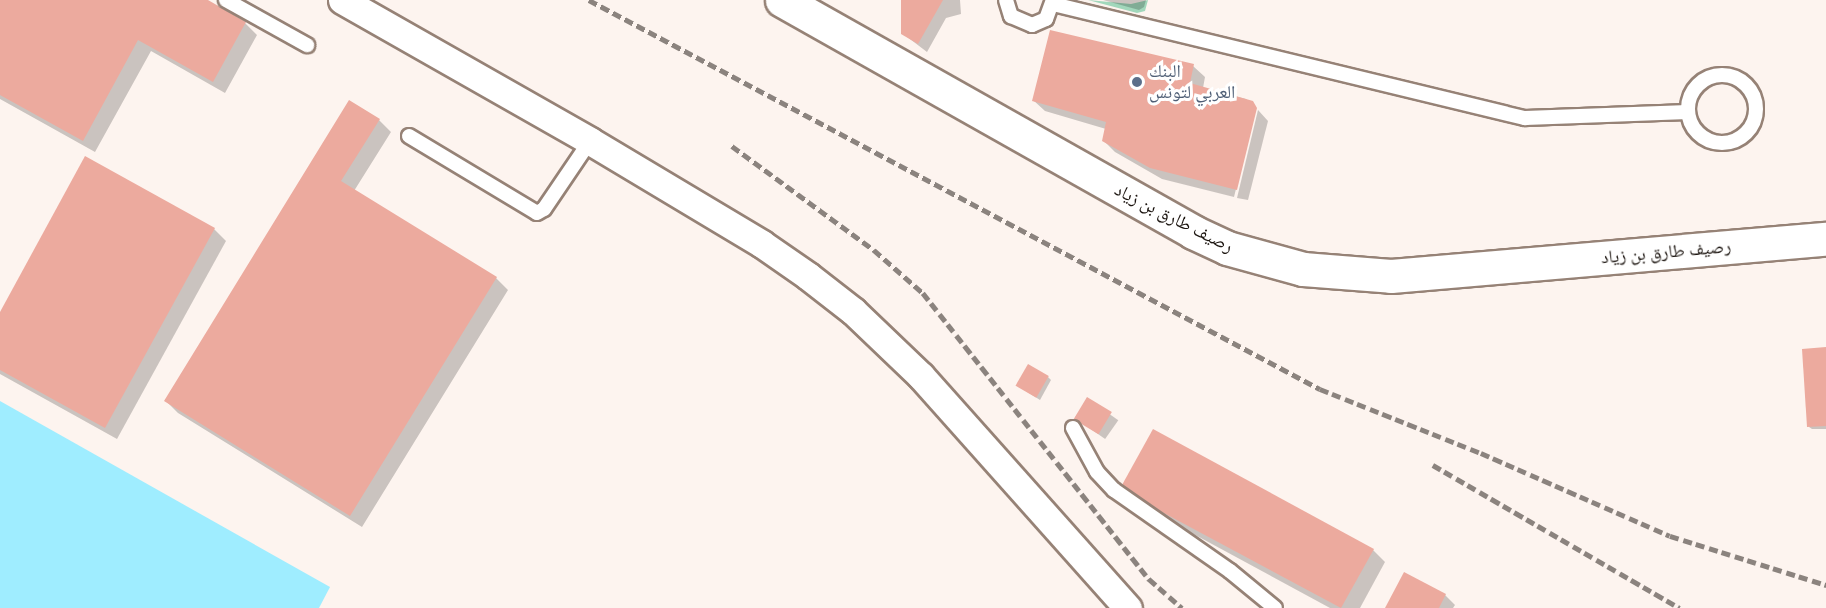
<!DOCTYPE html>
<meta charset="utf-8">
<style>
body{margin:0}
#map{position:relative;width:1826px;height:608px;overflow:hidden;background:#fdf4ef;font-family:"IBM Plex Serif","Noto Naskh Arabic",serif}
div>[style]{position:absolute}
.green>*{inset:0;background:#a1d7bb}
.water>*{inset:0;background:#9fedff}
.shadow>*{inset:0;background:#0003;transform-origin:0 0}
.building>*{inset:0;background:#ecaa9e;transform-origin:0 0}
.roads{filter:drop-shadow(2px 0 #968276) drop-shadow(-2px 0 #968276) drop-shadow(0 2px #968276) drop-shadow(0 -2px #968276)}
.service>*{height:14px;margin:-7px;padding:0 7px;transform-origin:7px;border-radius:7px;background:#fff}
.service>.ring{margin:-7px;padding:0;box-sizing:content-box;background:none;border:14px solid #fff;border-radius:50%}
.minor>*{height:27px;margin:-13.5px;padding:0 13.5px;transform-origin:13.5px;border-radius:13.5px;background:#fff}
.secondary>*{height:33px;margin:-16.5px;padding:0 16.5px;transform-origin:16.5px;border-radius:16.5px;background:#fff}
.rail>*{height:4.5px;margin-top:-2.25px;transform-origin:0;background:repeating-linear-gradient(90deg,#8b837e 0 9px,transparent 0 13.5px)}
.dots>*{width:16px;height:16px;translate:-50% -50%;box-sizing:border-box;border:3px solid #fff;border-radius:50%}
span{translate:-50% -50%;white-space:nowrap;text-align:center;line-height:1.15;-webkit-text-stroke:6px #fff;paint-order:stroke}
.service-label{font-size:18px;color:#4e5e75}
.left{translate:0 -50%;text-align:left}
.street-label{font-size:18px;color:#1c1510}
</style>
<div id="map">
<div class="green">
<i style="clip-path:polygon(1088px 0,1131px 4px,1148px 0,1145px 11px,1137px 13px)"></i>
</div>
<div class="water">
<i style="clip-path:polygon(0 401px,330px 587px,319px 608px,0 608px)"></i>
</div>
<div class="shadow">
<i style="clip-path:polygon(0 0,205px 0,245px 23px,257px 35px,225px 93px,151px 51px,95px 152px,0 99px)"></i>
<i style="clip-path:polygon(902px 0,960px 0,961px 14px,946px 18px,927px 52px,902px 33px)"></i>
<i style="clip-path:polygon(1103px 0,1146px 0,1144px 7px,1139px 10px)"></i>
<i style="clip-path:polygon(1193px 66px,1205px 77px,1203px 88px,1246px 99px,1256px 108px,1234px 197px,1162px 179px,1115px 152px,1103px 140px,1106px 129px,1045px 111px,1033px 100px)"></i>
<i style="clip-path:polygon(1258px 110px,1268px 121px,1248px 200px,1237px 198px)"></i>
<i style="clip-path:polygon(379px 120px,391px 132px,354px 191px,496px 278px,508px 290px,362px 527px,178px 413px,166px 401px)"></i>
<i style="clip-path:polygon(214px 229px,226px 241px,117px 439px,0 374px,0 315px)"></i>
<i style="clip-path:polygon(1826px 349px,1826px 429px,1812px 429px,1809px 427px)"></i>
<i style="clip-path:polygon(1048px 377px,1051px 380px,1040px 400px,1018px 386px)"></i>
<i style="left:1088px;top:399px;width:37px;height:23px;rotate:35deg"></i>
<i style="clip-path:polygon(1124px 485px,1373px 550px,1385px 562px,1360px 608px,1330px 608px,1175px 524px)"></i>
<i style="clip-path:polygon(1445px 595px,1455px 605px,1453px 608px,1387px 608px)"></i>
</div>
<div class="building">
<i style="clip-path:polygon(0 0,208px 0,246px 22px,213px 82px,138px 40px,83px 141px,0 95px)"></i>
<i style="clip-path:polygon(901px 0,943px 0,918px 44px,901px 34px)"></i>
<i style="clip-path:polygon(1050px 30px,1194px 64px,1190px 83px,1253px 101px,1257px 108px,1237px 190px,1150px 168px,1102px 141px,1106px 122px,1032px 101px)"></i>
<i style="clip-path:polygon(349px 100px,380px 119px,341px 181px,497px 277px,350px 516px,164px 401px)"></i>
<i style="clip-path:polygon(85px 156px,215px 228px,105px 428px,0 370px,0 312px)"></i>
<i style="clip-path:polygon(1826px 347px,1826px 426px,1807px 427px,1802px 349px)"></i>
<i style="left:1028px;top:364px;width:24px;height:25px;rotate:30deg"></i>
<i style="left:1087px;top:397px;width:29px;height:26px;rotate:31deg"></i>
<i style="clip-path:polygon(1153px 429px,1374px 549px,1341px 608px,1162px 512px,1122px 485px)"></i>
<i style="clip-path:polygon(1404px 572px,1446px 594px,1439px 608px,1385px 608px)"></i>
</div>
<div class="roads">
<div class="service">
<i style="left:226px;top:0;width:93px;rotate:29.1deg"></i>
<i style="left:1006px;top:0;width:17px;rotate:73deg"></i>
<i style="left:1011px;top:16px;width:23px;rotate:23deg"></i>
<i style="left:1032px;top:25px;width:15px;rotate:-23deg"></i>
<i style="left:1046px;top:19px;width:20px;rotate:-70deg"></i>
<i style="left:1053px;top:4px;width:486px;rotate:13.6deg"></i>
<i style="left:1525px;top:118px;width:163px;rotate:-2.1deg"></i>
<i class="ring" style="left:1688px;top:75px;width:54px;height:54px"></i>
<i style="left:409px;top:136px;width:149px;rotate:31deg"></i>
<i style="left:537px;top:213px;width:8px;rotate:-30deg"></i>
<i style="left:544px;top:209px;width:82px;rotate:-55.9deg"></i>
<i style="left:1073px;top:428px;width:50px;rotate:61.4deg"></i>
<i style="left:1097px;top:472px;width:25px;rotate:47deg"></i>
<i style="left:1114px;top:490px;width:141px;rotate:34.9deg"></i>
<i style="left:1230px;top:571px;width:58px;rotate:39.4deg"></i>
</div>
<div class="minor">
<i style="left:342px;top:0;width:285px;rotate:29.6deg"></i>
<i style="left:590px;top:141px;width:200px;rotate:30.9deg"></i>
<i style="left:762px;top:244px;width:56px;rotate:34.8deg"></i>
<i style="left:808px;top:276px;width:57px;rotate:37.9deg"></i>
<i style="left:853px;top:311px;width:94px;rotate:43.7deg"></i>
<i style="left:921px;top:376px;width:311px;rotate:48.3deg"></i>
</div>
<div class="secondary">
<i style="left:782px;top:0;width:472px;rotate:29.4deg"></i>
<i style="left:1193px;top:232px;width:38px;rotate:25deg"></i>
<i style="left:1227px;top:248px;width:79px;rotate:15.4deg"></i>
<i style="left:1303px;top:269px;width:88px;rotate:4.5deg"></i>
<i style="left:1391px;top:276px;width:437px;rotate:-4.9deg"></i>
</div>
</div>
<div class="rail">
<i style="left:589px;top:0;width:828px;rotate:28.02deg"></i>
<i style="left:1320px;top:389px;width:173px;rotate:21.7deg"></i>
<i style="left:1481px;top:453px;width:206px;rotate:23.7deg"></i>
<i style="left:1670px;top:536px;width:164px;rotate:17.4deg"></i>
<i style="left:732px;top:146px;width:176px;rotate:36.2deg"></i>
<i style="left:874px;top:250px;width:65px;rotate:41.3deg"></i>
<i style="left:923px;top:293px;width:365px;rotate:51.7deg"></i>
<i style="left:1149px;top:579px;width:44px;rotate:41.3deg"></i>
<i style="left:1433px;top:465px;width:285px;rotate:30.1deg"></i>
</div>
<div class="dots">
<i style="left:1137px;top:82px;background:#5c6f8a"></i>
</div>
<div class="service-label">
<span class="left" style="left:1149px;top:82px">البنك<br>العربي لتونس</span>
</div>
<div class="street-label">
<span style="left:1174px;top:218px;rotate:27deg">رصيف طارق بن زياد</span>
<span style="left:1666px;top:252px;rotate:-5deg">رصيف طارق بن زياد</span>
</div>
</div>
